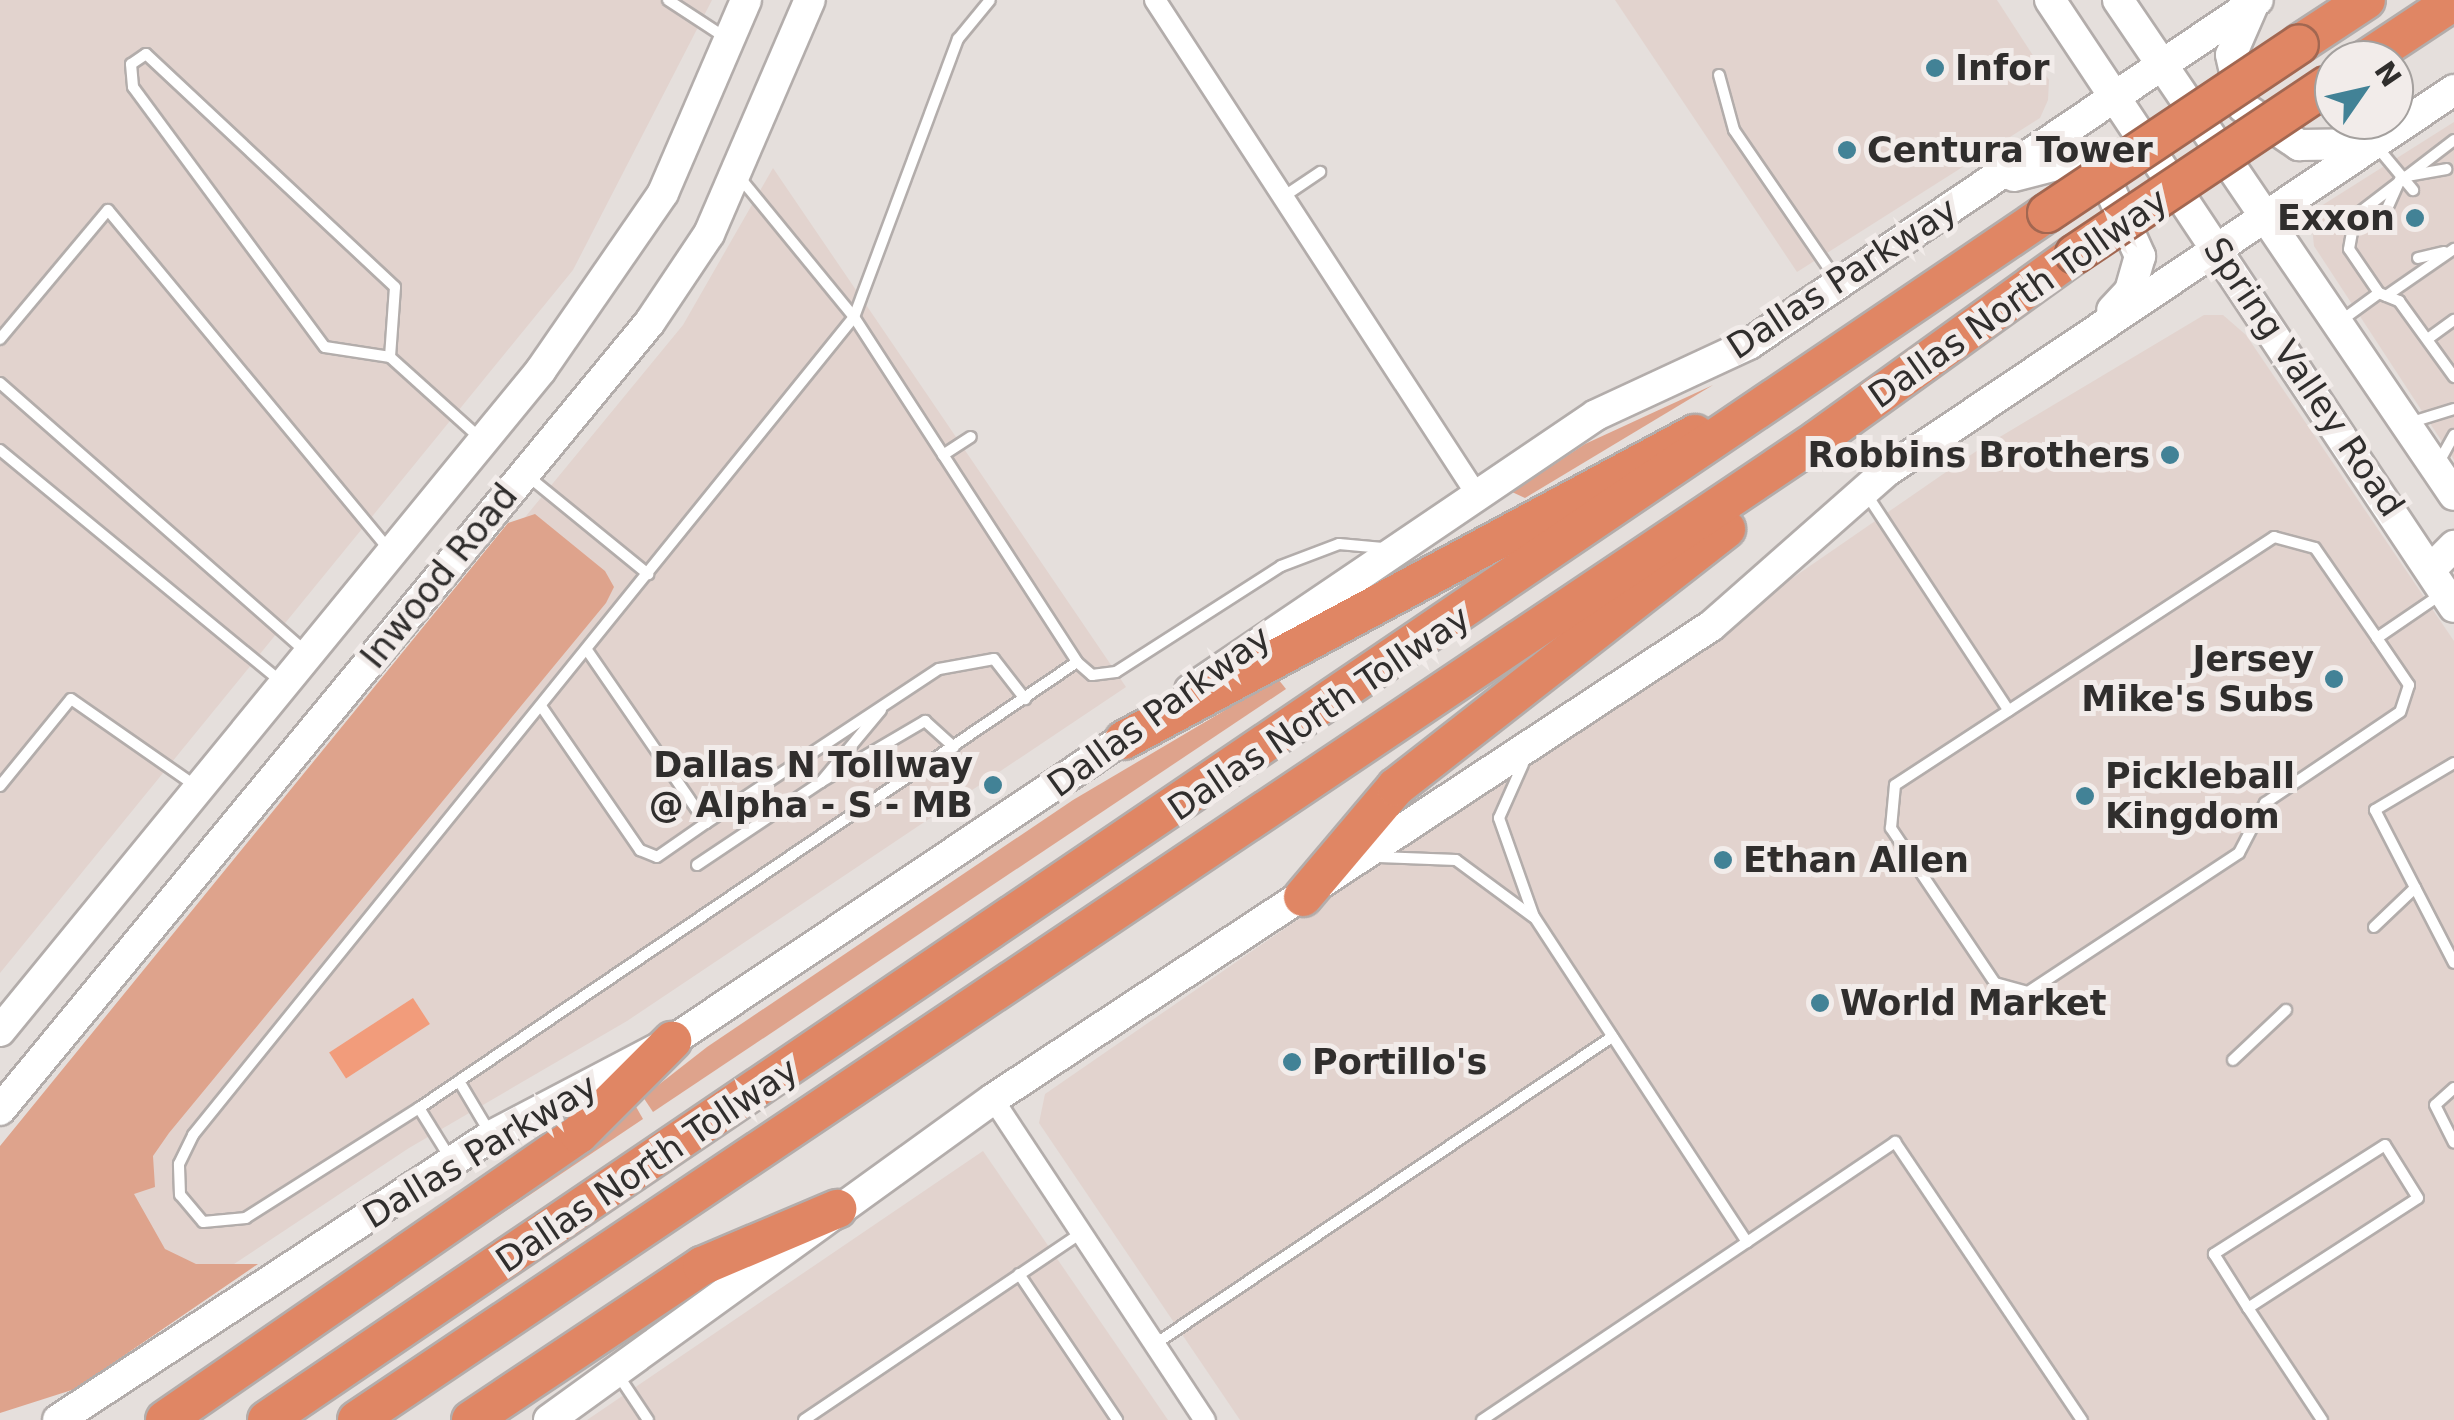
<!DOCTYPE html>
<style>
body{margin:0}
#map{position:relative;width:2454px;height:1420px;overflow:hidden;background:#e5dfdc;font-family:"DejaVu Sans",sans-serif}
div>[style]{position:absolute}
.built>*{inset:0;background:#e2d3ce}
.green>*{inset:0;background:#dea38c}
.water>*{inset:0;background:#f29c7b;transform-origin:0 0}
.roads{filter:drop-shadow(2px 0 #b3adab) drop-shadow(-2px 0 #b3adab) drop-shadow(0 2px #b3adab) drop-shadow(0 -2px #b3adab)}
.lane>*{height:10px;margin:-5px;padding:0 5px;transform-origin:5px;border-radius:5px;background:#fff}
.street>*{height:20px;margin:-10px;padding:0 10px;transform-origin:10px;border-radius:10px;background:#fff}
.secondary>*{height:30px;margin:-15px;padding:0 15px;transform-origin:15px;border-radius:15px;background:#fff}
.highway>*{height:38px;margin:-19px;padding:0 19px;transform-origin:19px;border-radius:19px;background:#e08664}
.bridges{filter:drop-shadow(2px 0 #a26751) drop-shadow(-2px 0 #a26751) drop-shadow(0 2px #a26751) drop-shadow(0 -2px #a26751)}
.highway-bridge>*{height:38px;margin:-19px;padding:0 19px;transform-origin:19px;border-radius:19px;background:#e08664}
.dots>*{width:28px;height:28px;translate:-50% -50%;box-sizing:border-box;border:5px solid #f2ecea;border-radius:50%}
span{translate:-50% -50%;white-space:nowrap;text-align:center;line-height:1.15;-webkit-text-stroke:10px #f2ecea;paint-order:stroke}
.poi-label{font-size:35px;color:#302e2d;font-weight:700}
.left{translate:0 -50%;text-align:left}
.right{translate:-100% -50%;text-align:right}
.street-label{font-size:35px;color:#302e2d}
.north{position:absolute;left:2314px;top:40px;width:100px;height:100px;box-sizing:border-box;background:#f2ecea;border:2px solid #a4a09e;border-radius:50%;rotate:56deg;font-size:28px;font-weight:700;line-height:40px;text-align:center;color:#302e2d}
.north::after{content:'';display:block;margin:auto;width:35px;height:45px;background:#428296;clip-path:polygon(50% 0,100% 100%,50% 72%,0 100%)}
</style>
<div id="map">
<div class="built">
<i style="clip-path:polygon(0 0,712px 0,573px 270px,0 973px)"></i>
<i style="clip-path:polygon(1615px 0,1997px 0,2049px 80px,2048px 100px,2040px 118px,1797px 272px)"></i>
<i style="clip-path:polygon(2454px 122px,2454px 460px,2314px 246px,2312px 227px,2321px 206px)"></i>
<i style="clip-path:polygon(773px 168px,1126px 687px,627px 1021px,409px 1148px,65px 1376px,0 1156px,683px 325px)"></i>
<i style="clip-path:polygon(2204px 315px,2223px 315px,2246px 335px,2454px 641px,2454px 1420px,1240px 1420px,1039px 1123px,1045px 1094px,1978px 450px)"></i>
<i style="clip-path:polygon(983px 1151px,1168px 1420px,587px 1420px)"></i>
</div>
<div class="green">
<i style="clip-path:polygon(1713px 385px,1525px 498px,1512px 492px,1585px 444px)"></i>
<i style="clip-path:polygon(535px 514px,605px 571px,614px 587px,606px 603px,169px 1133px,153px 1156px,155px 1187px,134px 1194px,165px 1249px,196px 1264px,258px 1264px,75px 1389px,0 1413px,0 1146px,508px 523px)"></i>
<i style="clip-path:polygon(1278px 679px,1286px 689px,653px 1112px,643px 1097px,707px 1047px,1073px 800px)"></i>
<i style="clip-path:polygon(635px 1105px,643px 1119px,346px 1318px,341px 1311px)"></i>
</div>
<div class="water">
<i style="left:413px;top:998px;width:31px;height:100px;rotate:57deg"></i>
</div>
<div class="roads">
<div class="lane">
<i style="left:668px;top:0;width:69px;rotate:33.2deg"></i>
<i style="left:1719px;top:75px;width:57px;rotate:74.7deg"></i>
<i style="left:1734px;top:130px;width:184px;rotate:55.6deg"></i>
<i style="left:2378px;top:148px;width:55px;rotate:50.2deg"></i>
<i style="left:2407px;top:176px;width:40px;rotate:-10deg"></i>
<i style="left:741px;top:179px;width:178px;rotate:50.7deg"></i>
<i style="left:1283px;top:197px;width:45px;rotate:-34deg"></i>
<i style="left:2386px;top:211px;width:36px;rotate:-66deg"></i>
<i style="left:2418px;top:258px;width:27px;rotate:-13deg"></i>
<i style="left:2379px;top:293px;width:22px;rotate:22deg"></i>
<i style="left:2399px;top:301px;width:94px;rotate:54.1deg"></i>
<i style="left:2386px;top:296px;width:83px;rotate:-34.7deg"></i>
<i style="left:854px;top:317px;width:411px;rotate:57.1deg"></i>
<i style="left:1077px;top:662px;width:795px;rotate:145.87deg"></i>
<i style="left:419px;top:1108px;width:205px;rotate:147.6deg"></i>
<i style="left:246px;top:1218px;width:43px;rotate:174.7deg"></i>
<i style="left:203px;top:1222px;width:35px;rotate:-130deg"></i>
<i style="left:180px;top:1195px;width:31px;rotate:-92deg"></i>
<i style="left:179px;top:1164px;width:32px;rotate:-64deg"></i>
<i style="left:193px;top:1135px;width:1052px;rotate:-51.06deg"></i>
<i style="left:854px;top:317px;width:297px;rotate:-69.5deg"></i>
<i style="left:958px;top:39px;width:50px;rotate:-50.6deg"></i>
<i style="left:2342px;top:320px;width:46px;rotate:-36.1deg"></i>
<i style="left:2379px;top:293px;width:53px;rotate:-124.3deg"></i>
<i style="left:2349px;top:249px;width:34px;rotate:-80deg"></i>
<i style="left:2355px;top:216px;width:125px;rotate:-37.5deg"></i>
<i style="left:2429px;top:338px;width:31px;rotate:-36deg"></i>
<i style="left:0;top:339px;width:168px;rotate:-50.1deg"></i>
<i style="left:108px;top:210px;width:440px;rotate:50.4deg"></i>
<i style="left:390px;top:357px;width:70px;rotate:-85.9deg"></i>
<i style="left:395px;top:287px;width:341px;rotate:-136.9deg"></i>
<i style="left:146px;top:54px;width:18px;rotate:146deg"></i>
<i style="left:131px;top:64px;width:23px;rotate:85deg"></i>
<i style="left:133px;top:87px;width:323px;rotate:53.6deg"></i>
<i style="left:325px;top:347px;width:66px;rotate:8.7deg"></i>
<i style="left:390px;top:357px;width:122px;rotate:42deg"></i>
<i style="left:0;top:383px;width:409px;rotate:41.3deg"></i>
<i style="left:2412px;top:422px;width:44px;rotate:-17.2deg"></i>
<i style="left:0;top:450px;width:367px;rotate:39.5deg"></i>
<i style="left:943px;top:455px;width:33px;rotate:-33deg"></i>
<i style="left:2439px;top:462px;width:31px;rotate:-61deg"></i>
<i style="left:529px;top:477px;width:154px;rotate:39.2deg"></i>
<i style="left:1867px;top:495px;width:258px;rotate:56.7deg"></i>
<i style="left:2377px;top:638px;width:57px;rotate:55.8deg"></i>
<i style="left:2409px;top:685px;width:28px;rotate:108deg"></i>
<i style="left:2400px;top:712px;width:163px;rotate:146deg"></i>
<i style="left:2265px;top:803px;width:56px;rotate:117.5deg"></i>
<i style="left:2239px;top:853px;width:253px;rotate:146.6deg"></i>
<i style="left:2028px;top:992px;width:34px;rotate:-165deg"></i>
<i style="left:1995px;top:983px;width:187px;rotate:-123.9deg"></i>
<i style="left:1891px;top:828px;width:43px;rotate:-84.7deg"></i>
<i style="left:1895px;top:785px;width:453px;rotate:-33.2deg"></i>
<i style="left:2274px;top:537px;width:42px;rotate:15deg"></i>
<i style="left:2315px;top:548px;width:109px;rotate:55.4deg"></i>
<i style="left:2377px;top:638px;width:76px;rotate:-34.3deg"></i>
<i style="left:587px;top:650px;width:210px;rotate:55.5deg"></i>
<i style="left:706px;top:823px;width:279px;rotate:-33.5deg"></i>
<i style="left:939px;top:669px;width:56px;rotate:-10.3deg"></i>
<i style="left:994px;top:659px;width:51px;rotate:52.2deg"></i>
<i style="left:1077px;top:662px;width:20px;rotate:41deg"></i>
<i style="left:1092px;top:675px;width:24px;rotate:-7deg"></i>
<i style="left:1116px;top:672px;width:196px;rotate:-32.7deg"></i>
<i style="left:1281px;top:566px;width:62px;rotate:-20.8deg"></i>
<i style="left:1339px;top:544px;width:44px;rotate:5.2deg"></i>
<i style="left:541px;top:706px;width:175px;rotate:55.5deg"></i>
<i style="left:640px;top:850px;width:18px;rotate:22deg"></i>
<i style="left:657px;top:857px;width:60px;rotate:-34.8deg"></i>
<i style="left:881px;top:710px;width:94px;rotate:129.8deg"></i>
<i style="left:821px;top:782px;width:121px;rotate:-30.4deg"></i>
<i style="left:925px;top:721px;width:39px;rotate:42deg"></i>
<i style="left:2454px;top:763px;width:92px;rotate:149.3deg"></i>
<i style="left:2375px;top:810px;width:172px;rotate:62.7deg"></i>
<i style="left:0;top:786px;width:112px;rotate:-50.8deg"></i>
<i style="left:71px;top:699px;width:154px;rotate:34.9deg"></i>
<i style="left:1379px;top:857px;width:77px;rotate:2.2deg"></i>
<i style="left:1456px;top:860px;width:96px;rotate:36.5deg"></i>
<i style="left:697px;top:865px;width:149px;rotate:-33.8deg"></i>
<i style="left:2374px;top:927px;width:57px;rotate:-43.6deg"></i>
<i style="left:2233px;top:1060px;width:73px;rotate:-43.3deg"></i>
<i style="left:459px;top:1081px;width:63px;rotate:59.3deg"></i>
<i style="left:2454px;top:1088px;width:25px;rotate:138deg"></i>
<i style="left:2435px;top:1105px;width:42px;rotate:63.4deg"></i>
<i style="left:419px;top:1108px;width:59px;rotate:58.2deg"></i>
<i style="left:1747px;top:1242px;width:179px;rotate:-34deg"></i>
<i style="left:1895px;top:1142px;width:335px;rotate:56.1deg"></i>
<i style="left:1019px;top:1274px;width:176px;rotate:56.1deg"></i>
<i style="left:2248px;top:1308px;width:202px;rotate:-32.9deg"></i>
<i style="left:2418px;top:1198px;width:62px;rotate:-121.9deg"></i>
<i style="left:2385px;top:1145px;width:203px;rotate:147.5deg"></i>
<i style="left:2214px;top:1254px;width:64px;rotate:57.8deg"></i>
<i style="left:2248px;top:1308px;width:134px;rotate:56.5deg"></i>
<i style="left:1155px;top:1344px;width:551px;rotate:-33.89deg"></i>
<i style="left:618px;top:1375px;width:54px;rotate:56.3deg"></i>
<i style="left:804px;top:1420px;width:334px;rotate:-34deg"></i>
<i style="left:1482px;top:1420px;width:319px;rotate:-33.9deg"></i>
<i style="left:1747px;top:1242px;width:389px;rotate:-123.2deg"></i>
<i style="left:1534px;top:917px;width:105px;rotate:-109.5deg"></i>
<i style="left:1499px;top:818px;width:59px;rotate:-66deg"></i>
</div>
<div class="street">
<i style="left:1155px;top:0;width:587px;rotate:56.96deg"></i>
<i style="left:993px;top:1099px;width:385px;rotate:56.6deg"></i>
</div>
<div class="secondary">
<i style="left:2050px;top:0;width:729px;rotate:56.35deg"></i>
<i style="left:2118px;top:0;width:598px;rotate:55.83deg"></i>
<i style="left:2252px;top:7px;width:52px;rotate:113.6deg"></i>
<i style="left:2231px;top:55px;width:53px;rotate:77deg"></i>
<i style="left:2243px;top:107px;width:68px;rotate:34.2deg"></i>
<i style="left:2299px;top:145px;width:75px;rotate:-0.8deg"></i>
<i style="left:2014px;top:176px;width:52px;rotate:-14.6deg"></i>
<i style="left:2064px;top:163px;width:51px;rotate:28.1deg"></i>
<i style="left:2109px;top:187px;width:76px;rotate:65.8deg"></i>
<i style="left:2140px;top:256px;width:36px;rotate:106deg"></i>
<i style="left:2130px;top:291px;width:26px;rotate:133deg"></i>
<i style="left:2431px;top:569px;width:33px;rotate:-45deg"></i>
<i style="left:1190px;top:690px;width:490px;rotate:-34.1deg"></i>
<i style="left:1596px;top:415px;width:169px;rotate:-24.9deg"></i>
<i style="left:1749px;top:344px;width:614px;rotate:-34.05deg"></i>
<i style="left:0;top:1031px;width:854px;rotate:-50.7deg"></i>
<i style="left:541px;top:370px;width:215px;rotate:-55.4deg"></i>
<i style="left:663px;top:193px;width:210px;rotate:-66.7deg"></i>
<i style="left:0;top:1110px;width:1021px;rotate:-50.48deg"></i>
<i style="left:650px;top:322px;width:106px;rotate:-56.2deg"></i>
<i style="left:709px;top:234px;width:255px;rotate:-66.7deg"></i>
<i style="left:58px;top:1420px;width:518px;rotate:-33.26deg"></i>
<i style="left:491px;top:1136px;width:204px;rotate:-27.7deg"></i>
<i style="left:672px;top:1041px;width:564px;rotate:-33.8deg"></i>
<i style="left:549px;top:1420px;width:548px;rotate:-35.87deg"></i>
<i style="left:993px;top:1099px;width:860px;rotate:-33.38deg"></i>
<i style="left:1711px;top:626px;width:235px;rotate:-41.4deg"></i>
<i style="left:1887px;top:471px;width:683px;rotate:-33.9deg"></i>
</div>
<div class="highway">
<i style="left:2299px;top:44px;width:80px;rotate:-33.3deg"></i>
<i style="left:2365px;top:60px;width:107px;rotate:-33.5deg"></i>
<i style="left:1124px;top:740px;width:648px;rotate:-28.19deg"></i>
<i style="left:1303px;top:897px;width:144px;rotate:-49.8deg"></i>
<i style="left:1396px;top:787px;width:419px;rotate:-38deg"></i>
<i style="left:165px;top:1420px;width:503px;rotate:-34.64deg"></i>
<i style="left:579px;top:1134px;width:132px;rotate:-45deg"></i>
<i style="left:267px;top:1420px;width:2151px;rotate:-34.14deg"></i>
<i style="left:357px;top:1420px;width:1758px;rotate:-33.87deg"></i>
<i style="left:1817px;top:440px;width:318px;rotate:-35.8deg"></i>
<i style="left:471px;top:1420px;width:278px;rotate:-33.7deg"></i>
<i style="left:702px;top:1266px;width:147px;rotate:-22.9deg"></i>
</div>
</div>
<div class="bridges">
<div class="highway-bridge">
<i style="left:2047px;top:213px;width:303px;rotate:-33.8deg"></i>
<i style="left:2075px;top:254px;width:302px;rotate:-33.8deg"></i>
</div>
</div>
<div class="dots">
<i style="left:1935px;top:68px;background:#428296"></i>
<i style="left:1847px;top:150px;background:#428296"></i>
<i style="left:2415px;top:218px;background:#428296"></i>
<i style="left:2170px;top:455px;background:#428296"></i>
<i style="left:2334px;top:679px;background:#428296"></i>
<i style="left:993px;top:785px;background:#428296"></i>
<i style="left:2085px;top:796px;background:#428296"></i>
<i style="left:1723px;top:860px;background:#428296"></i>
<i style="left:1820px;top:1003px;background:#428296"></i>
<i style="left:1292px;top:1062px;background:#428296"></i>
</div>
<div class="poi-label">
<span class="left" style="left:1955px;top:68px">Infor</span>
<span class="left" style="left:1867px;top:150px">Centura Tower</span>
<span class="right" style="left:2395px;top:218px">Exxon</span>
<span class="right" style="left:2150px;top:455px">Robbins Brothers</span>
<span class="right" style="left:2314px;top:679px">Jersey<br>Mike's Subs</span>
<span class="right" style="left:973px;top:785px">Dallas N Tollway<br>@ Alpha - S - MB</span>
<span class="left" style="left:2105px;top:796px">Pickleball<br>Kingdom</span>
<span class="left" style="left:1743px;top:860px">Ethan Allen</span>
<span class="left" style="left:1840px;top:1003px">World Market</span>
<span class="left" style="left:1312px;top:1062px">Portillo's</span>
</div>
<div class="street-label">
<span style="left:1842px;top:278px;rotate:-33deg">Dallas Parkway</span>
<span style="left:2018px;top:298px;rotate:-35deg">Dallas North Tollway</span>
<span style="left:2304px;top:377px;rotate:56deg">Spring Valley Road</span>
<span style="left:439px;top:576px;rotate:-51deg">Inwood Road</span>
<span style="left:1159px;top:711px;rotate:-36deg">Dallas Parkway</span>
<span style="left:1319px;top:713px;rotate:-34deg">Dallas North Tollway</span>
<span style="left:480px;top:1151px;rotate:-31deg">Dallas Parkway</span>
<span style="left:647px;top:1165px;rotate:-34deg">Dallas North Tollway</span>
</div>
<div class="north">N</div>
</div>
